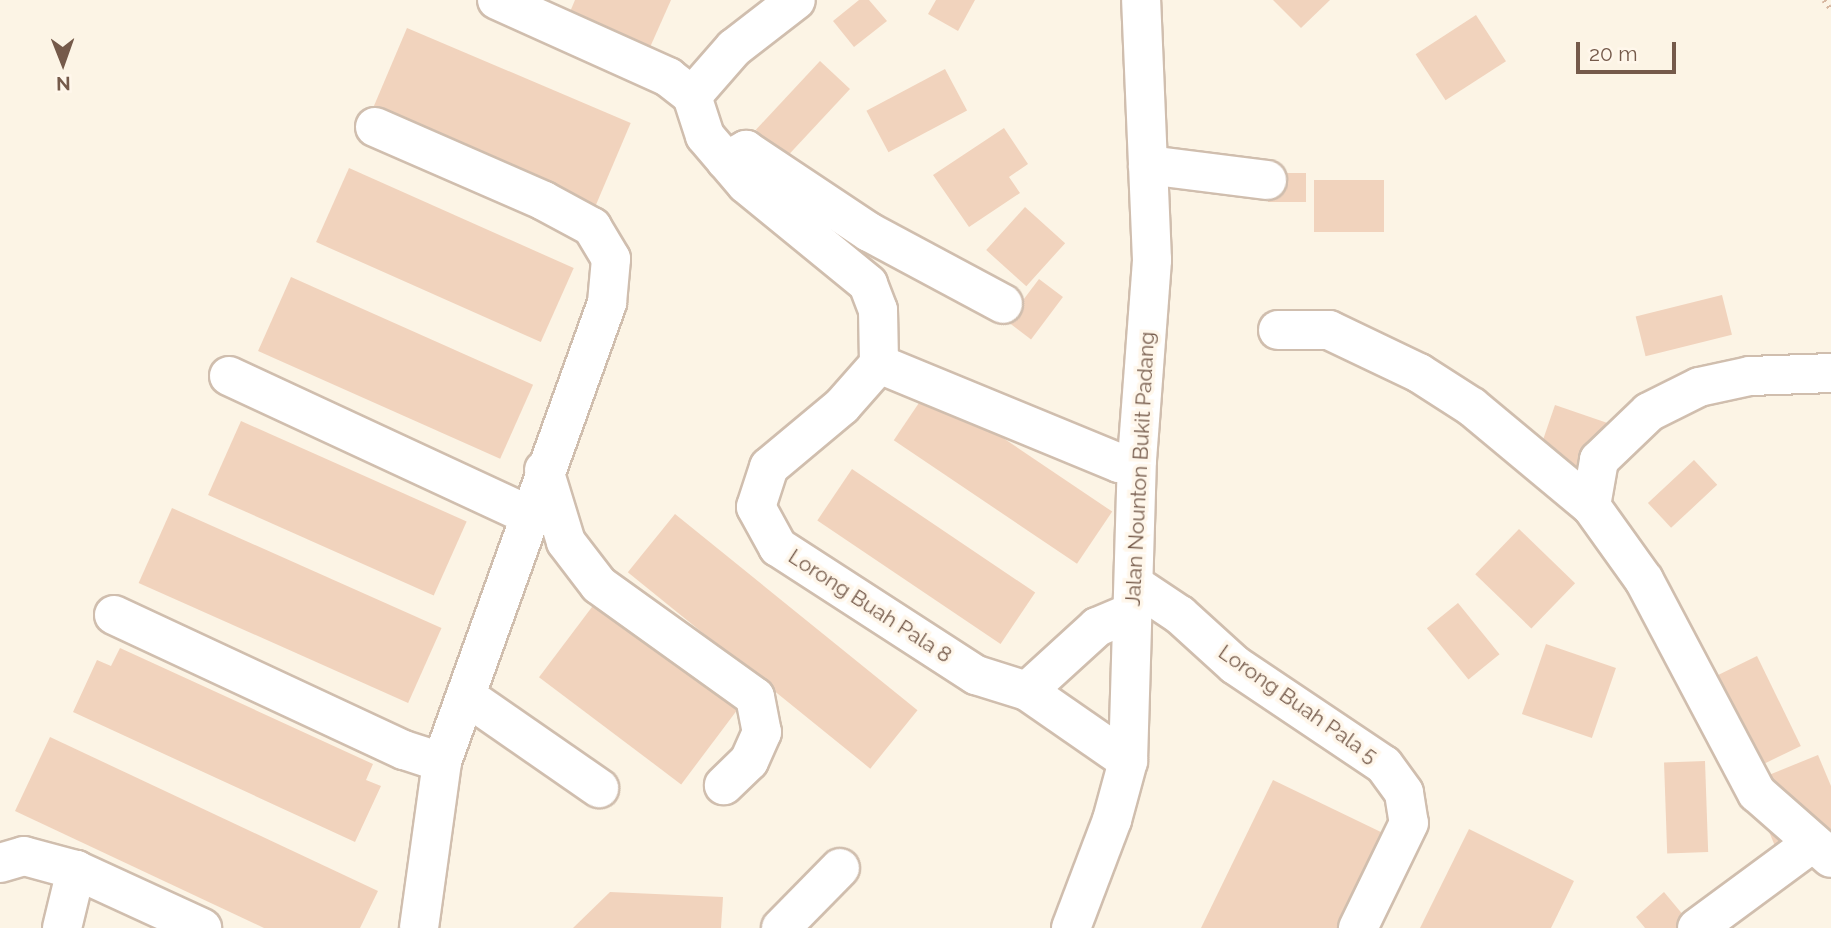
<!DOCTYPE html>
<style>
body{margin:0}
#map{position:relative;width:1831px;height:928px;overflow:hidden;background:#fcf4e5;font-family:Raleway,sans-serif}
div>[style]{position:absolute}
.building>*{inset:0;background:#f1d3bd;transform-origin:0 0}
.path>*{height:4.5px;margin-top:-2.25px;transform-origin:0;background:repeating-linear-gradient(90deg,#d6b6a0 0 2px,transparent 0 7px)}
.roads{filter:drop-shadow(2px 0 #d0beae) drop-shadow(-2px 0 #d0beae) drop-shadow(0 2px #d0beae) drop-shadow(0 -2px #d0beae)}
.minor>*{height:38px;margin:-19px;padding:0 19px;transform-origin:19px;border-radius:19px;background:#fff}
span{translate:-50% -50%;white-space:nowrap;text-align:center;line-height:1.15;-webkit-text-stroke:7px #fff7eb;paint-order:stroke}
.street-label{font-size:21px;color:#755a4a}
.north{position:absolute;left:28px;top:28px;width:70px;height:70px;-webkit-text-stroke:5px #fff7eb;paint-order:stroke;rotate:179deg;font-size:19px;font-weight:700;line-height:28px;text-align:center;color:#755a4a}
.north::after{content:'';display:block;margin:auto;width:24px;height:32px;background:#755a4a;clip-path:polygon(50% 0,100% 100%,50% 72%,0 100%)}
.scale{position:absolute;left:1576px;top:42px;width:100px;height:32px;box-sizing:border-box;border:4px solid #755a4a;border-top:0;padding-left:9px;font-size:21px;line-height:24px;white-space:nowrap;color:#755a4a;-webkit-text-stroke:5px #fff7eb;paint-order:stroke}
</style>
<div id="map">
<div class="building">
<i style="clip-path:polygon(575px 0,671px 0,647px 54px,567px 19px)"></i>
<i style="clip-path:polygon(859px 0,869px 0,887px 21px,854px 47px,833px 21px)"></i>
<i style="clip-path:polygon(936px 0,975px 0,958px 31px,928px 14px)"></i>
<i style="clip-path:polygon(1273px 0,1330px 0,1301px 28px)"></i>
<i style="left:1476px;top:15px;width:55px;height:72px;rotate:57deg"></i>
<i style="left:407px;top:28px;width:243px;height:95px;rotate:23deg"></i>
<i style="left:820px;top:61px;width:41px;height:94px;rotate:43deg"></i>
<i style="left:945px;top:69px;width:47px;height:89px;rotate:62deg"></i>
<i style="clip-path:polygon(1004px 128px,1028px 164px,1009px 177px,1020px 193px,969px 227px,933px 175px)"></i>
<i style="left:349px;top:168px;width:246px;height:81px;rotate:24deg"></i>
<i style="left:1268px;top:173px;width:38px;height:29px"></i>
<i style="left:1314px;top:180px;width:70px;height:52px"></i>
<i style="left:1025px;top:207px;width:54px;height:58px;rotate:42deg"></i>
<i style="left:291px;top:277px;width:265px;height:81px;rotate:24deg"></i>
<i style="left:1039px;top:279px;width:30px;height:53px;rotate:37deg"></i>
<i style="left:1722px;top:295px;width:41px;height:89px;rotate:76deg"></i>
<i style="left:929px;top:388px;width:221px;height:63px;rotate:34deg"></i>
<i style="left:1555px;top:405px;width:74px;height:74px;rotate:19deg"></i>
<i style="left:241px;top:421px;width:247px;height:81px;rotate:24deg"></i>
<i style="left:1694px;top:460px;width:34px;height:63px;rotate:47deg"></i>
<i style="left:852px;top:469px;width:221px;height:62px;rotate:34deg"></i>
<i style="left:172px;top:508px;width:295px;height:82px;rotate:24deg"></i>
<i style="left:675px;top:514px;width:312px;height:75px;rotate:39deg"></i>
<i style="left:1519px;top:529px;width:78px;height:63px;rotate:44deg"></i>
<i style="left:595px;top:603px;width:178px;height:93px;rotate:37deg"></i>
<i style="left:1458px;top:603px;width:66px;height:40px;rotate:51deg"></i>
<i style="left:1546px;top:644px;width:74px;height:74px;rotate:19deg"></i>
<i style="clip-path:polygon(120px 648px,373px 764px,366px 780px,381px 786px,355px 842px,73px 712px,97px 660px,111px 666px)"></i>
<i style="left:1757px;top:656px;width:100px;height:66px;rotate:64deg"></i>
<i style="clip-path:polygon(50px 737px,378px 891px,360px 928px,264px 928px,15px 811px)"></i>
<i style="clip-path:polygon(1818px 755px,1831px 786px,1831px 829px,1777px 851px,1749px 783px)"></i>
<i style="left:1705px;top:761px;width:91px;height:41px;rotate:88deg"></i>
<i style="clip-path:polygon(1273px 780px,1385px 834px,1339px 928px,1201px 928px)"></i>
<i style="clip-path:polygon(1469px 829px,1574px 881px,1551px 928px,1420px 928px)"></i>
<i style="clip-path:polygon(610px 892px,723px 897px,721px 928px,573px 928px)"></i>
<i style="clip-path:polygon(1664px 892px,1694px 928px,1645px 928px,1636px 917px)"></i>
</div>
<div class="path">
<i style="left:1824px;top:0;width:11px;rotate:52deg"></i>
</div>
<div class="roads">
<div class="minor">
<i style="left:497px;top:0;width:188px;rotate:24.2deg"></i>
<i style="left:668px;top:77px;width:31px;rotate:38deg"></i>
<i style="left:692px;top:96px;width:42px;rotate:72deg"></i>
<i style="left:705px;top:136px;width:63px;rotate:49.5deg"></i>
<i style="left:746px;top:184px;width:158px;rotate:39.3deg"></i>
<i style="left:868px;top:284px;width:28px;rotate:69deg"></i>
<i style="left:878px;top:310px;width:54px;rotate:88.9deg"></i>
<i style="left:879px;top:364px;width:260px;rotate:22.4deg"></i>
<i style="left:1119px;top:463px;width:18px;rotate:-9deg"></i>
<i style="left:692px;top:96px;width:64px;rotate:-48.8deg"></i>
<i style="left:734px;top:48px;width:78px;rotate:-37.7deg"></i>
<i style="left:375px;top:127px;width:184px;rotate:23.6deg"></i>
<i style="left:544px;top:201px;width:55px;rotate:28.4deg"></i>
<i style="left:592px;top:227px;width:37px;rotate:59deg"></i>
<i style="left:611px;top:259px;width:44px;rotate:95.2deg"></i>
<i style="left:607px;top:303px;width:488px;rotate:109.8deg"></i>
<i style="left:442px;top:762px;width:168px;rotate:97.9deg"></i>
<i style="left:726px;top:161px;width:23px;rotate:-29deg"></i>
<i style="left:746px;top:150px;width:148px;rotate:33.7deg"></i>
<i style="left:869px;top:232px;width:152px;rotate:28.2deg"></i>
<i style="left:1148px;top:165px;width:120px;rotate:7.2deg"></i>
<i style="left:1278px;top:330px;width:51px"></i>
<i style="left:1329px;top:330px;width:100px;rotate:25.5deg"></i>
<i style="left:1419px;top:373px;width:63px;rotate:32.7deg"></i>
<i style="left:1472px;top:407px;width:155px;rotate:39.8deg"></i>
<i style="left:1591px;top:506px;width:91px;rotate:54.4deg"></i>
<i style="left:1644px;top:580px;width:241px;rotate:62.1deg"></i>
<i style="left:1757px;top:793px;width:98px;rotate:41.3deg"></i>
<i style="left:879px;top:364px;width:56px;rotate:131.4deg"></i>
<i style="left:842px;top:406px;width:95px;rotate:140.1deg"></i>
<i style="left:769px;top:467px;width:42px;rotate:108deg"></i>
<i style="left:756px;top:507px;width:46px;rotate:61.2deg"></i>
<i style="left:778px;top:547px;width:236px;rotate:32.9deg"></i>
<i style="left:976px;top:675px;width:53px;rotate:17.4deg"></i>
<i style="left:1027px;top:691px;width:123px;rotate:34.7deg"></i>
<i style="left:229px;top:376px;width:330px;rotate:24.9deg"></i>
<i style="left:544px;top:470px;width:75px;rotate:73deg"></i>
<i style="left:566px;top:542px;width:54px;rotate:52.5deg"></i>
<i style="left:599px;top:585px;width:192px;rotate:35.7deg"></i>
<i style="left:755px;top:697px;width:36px;rotate:79deg"></i>
<i style="left:762px;top:732px;width:32px;rotate:114deg"></i>
<i style="left:749px;top:761px;width:35px;rotate:136deg"></i>
<i style="left:1591px;top:506px;width:47px;rotate:-80.1deg"></i>
<i style="left:1599px;top:460px;width:69px;rotate:-43.8deg"></i>
<i style="left:1649px;top:412px;width:56px;rotate:-26.6deg"></i>
<i style="left:1699px;top:387px;width:52px;rotate:-12.2deg"></i>
<i style="left:1750px;top:376px;width:81px;rotate:-2.1deg"></i>
<i style="left:1135px;top:585px;width:54px;rotate:33.7deg"></i>
<i style="left:1180px;top:615px;width:74px;rotate:42.3deg"></i>
<i style="left:1235px;top:665px;width:179px;rotate:33.9deg"></i>
<i style="left:1384px;top:765px;width:34px;rotate:54deg"></i>
<i style="left:1404px;top:793px;width:30px;rotate:81deg"></i>
<i style="left:1409px;top:823px;width:117px;rotate:115.9deg"></i>
<i style="left:114px;top:615px;width:320px;rotate:25deg"></i>
<i style="left:404px;top:750px;width:40px;rotate:18deg"></i>
<i style="left:1027px;top:691px;width:95px;rotate:-42.4deg"></i>
<i style="left:1097px;top:627px;width:38px;rotate:-23deg"></i>
<i style="left:466px;top:696px;width:162px;rotate:34.7deg"></i>
<i style="left:0;top:863px;width:25px;rotate:-16deg"></i>
<i style="left:24px;top:856px;width:54px;rotate:15.1deg"></i>
<i style="left:76px;top:870px;width:139px;rotate:24.7deg"></i>
<i style="left:62px;top:928px;width:60px;rotate:-76.4deg"></i>
<i style="left:781px;top:928px;width:84px;rotate:-45.5deg"></i>
<i style="left:1071px;top:928px;width:116px;rotate:-69.2deg"></i>
<i style="left:1112px;top:820px;width:61px;rotate:-74.8deg"></i>
<i style="left:1128px;top:761px;width:301px;rotate:-88.3deg"></i>
<i style="left:1137px;top:460px;width:201px;rotate:-85.7deg"></i>
<i style="left:1152px;top:260px;width:260px;rotate:-92.4deg"></i>
<i style="left:1697px;top:928px;width:142px;rotate:-36.4deg"></i>
</div>
</div>
<div class="street-label">
<span style="left:1140px;top:469px;rotate:-87deg">Jalan Nounton Bukit Padang</span>
<span style="left:870px;top:606px;rotate:33deg">Lorong Buah Pala 8</span>
<span style="left:1298px;top:704px;rotate:35deg">Lorong Buah Pala 5</span>
</div>
<div class="north">N</div>
<div class="scale">20 m</div>
</div>
